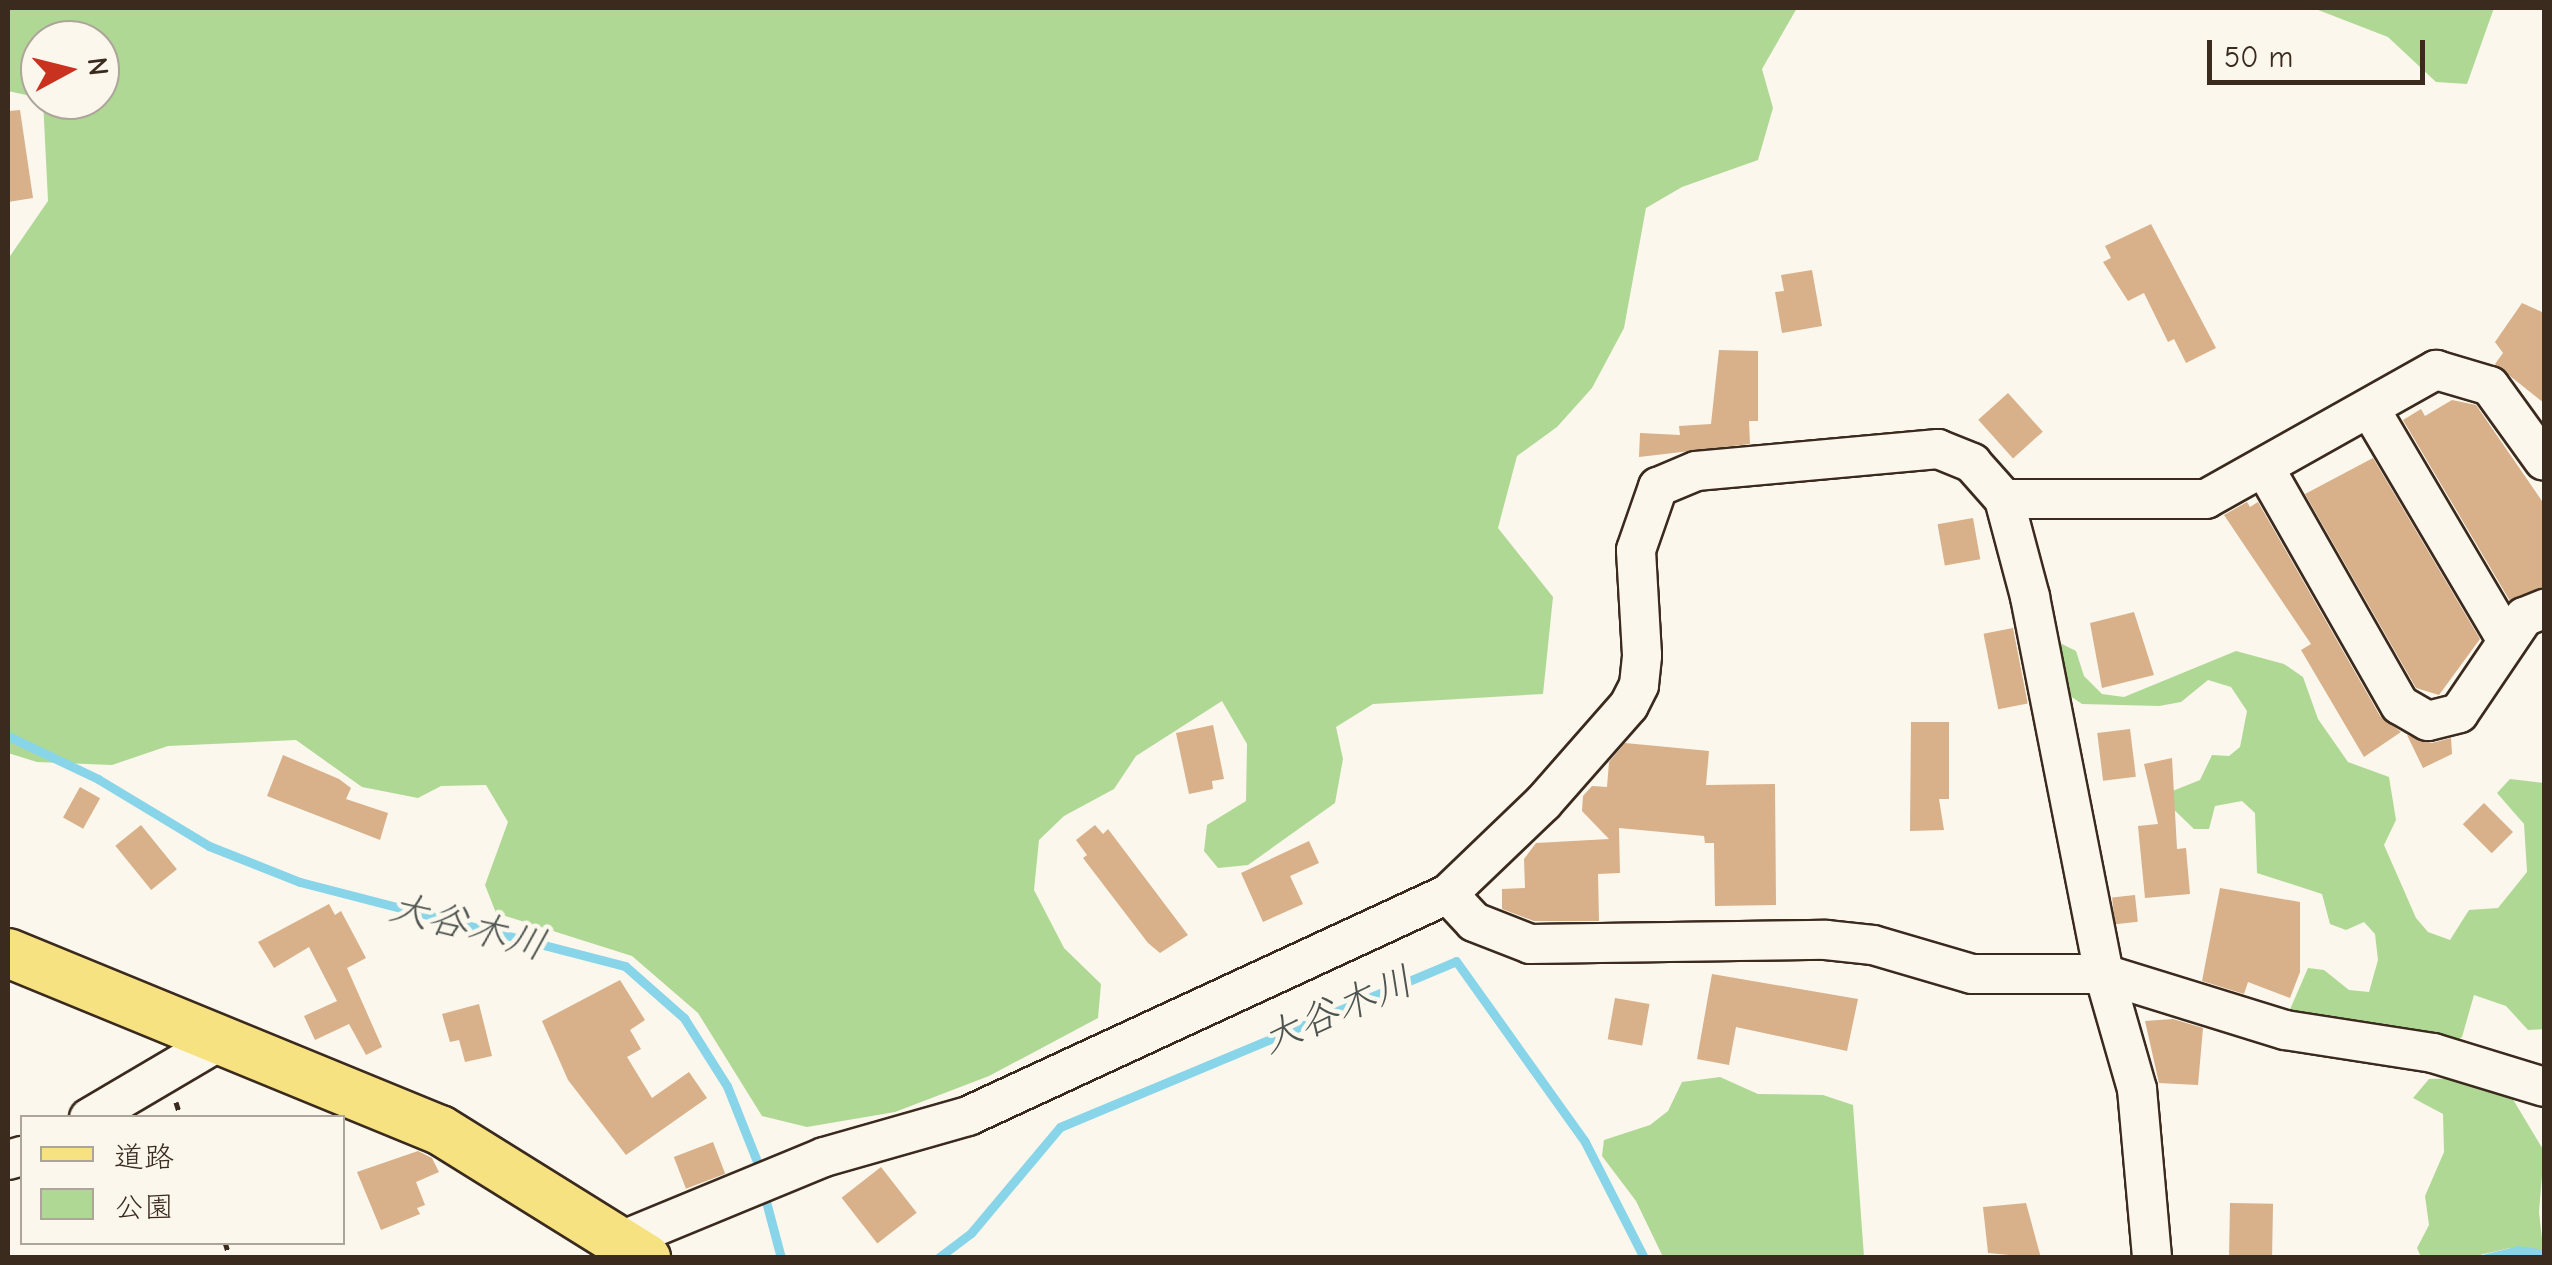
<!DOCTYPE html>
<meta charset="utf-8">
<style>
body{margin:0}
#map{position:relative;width:2552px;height:1265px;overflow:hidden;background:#fbf7ec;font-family:"Comic Neue","Klee One",sans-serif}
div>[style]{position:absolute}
.green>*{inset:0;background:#afd895}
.stream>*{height:9px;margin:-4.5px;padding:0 4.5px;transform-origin:4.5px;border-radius:4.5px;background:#88d4e8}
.building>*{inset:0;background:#d8b089;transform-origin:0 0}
.path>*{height:5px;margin-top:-2.5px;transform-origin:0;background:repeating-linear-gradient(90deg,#3b2a1e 0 8px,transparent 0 16px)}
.roads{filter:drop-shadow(2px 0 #3b2a1e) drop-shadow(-2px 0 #3b2a1e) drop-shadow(0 2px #3b2a1e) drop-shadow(0 -2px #3b2a1e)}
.minor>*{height:38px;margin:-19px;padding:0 19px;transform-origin:19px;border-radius:19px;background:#fbf7ec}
.major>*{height:48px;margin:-24px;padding:0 24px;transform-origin:24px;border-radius:24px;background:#f7e281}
span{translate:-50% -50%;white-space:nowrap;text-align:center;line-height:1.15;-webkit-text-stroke:9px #fbf7ec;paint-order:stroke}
.water-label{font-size:40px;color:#4e5450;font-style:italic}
.frame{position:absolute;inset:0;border:10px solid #3b2a1e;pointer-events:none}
.legend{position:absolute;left:20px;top:1115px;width:325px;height:130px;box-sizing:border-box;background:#fbf7ec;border:2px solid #aea59a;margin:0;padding:12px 18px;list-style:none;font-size:30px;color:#3b2a1e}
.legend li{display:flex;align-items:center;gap:20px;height:50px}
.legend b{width:50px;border:2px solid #aea59a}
.north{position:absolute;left:20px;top:20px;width:100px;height:100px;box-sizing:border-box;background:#fbf7ec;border:2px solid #aea59a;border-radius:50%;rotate:83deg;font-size:28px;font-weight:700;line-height:40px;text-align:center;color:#3b2a1e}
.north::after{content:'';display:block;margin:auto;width:35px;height:45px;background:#c8321e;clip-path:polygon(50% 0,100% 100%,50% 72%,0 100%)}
.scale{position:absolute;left:2207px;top:40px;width:218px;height:45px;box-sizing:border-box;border:5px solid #3b2a1e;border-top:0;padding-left:12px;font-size:30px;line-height:35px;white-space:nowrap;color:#3b2a1e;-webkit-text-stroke:8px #fbf7ec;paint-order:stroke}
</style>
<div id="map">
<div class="green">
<i style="clip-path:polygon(8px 8px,1797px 8px,1762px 69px,1773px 108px,1758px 160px,1682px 187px,1646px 208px,1624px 328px,1592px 388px,1557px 427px,1517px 456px,1498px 528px,1553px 597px,1543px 694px,1373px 704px,1336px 727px,1343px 759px,1335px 803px,1248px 865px,1218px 868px,1204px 851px,1207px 825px,1246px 801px,1247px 744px,1222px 701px,1136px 756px,1114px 789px,1064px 816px,1039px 840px,1034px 890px,1064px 948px,1101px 984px,1098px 1018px,989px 1076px,895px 1112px,807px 1127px,762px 1116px,698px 1013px,632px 956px,496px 913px,485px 885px,508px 822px,486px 785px,441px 786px,418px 798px,362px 787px,296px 740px,168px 746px,112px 765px,37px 762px,8px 753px,8px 259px,48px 201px,43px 100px,100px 100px,100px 40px,40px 40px,40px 98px,8px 91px)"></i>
<i style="clip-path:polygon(2313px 8px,2494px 8px,2467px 84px,2436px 82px,2388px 37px)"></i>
<i style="clip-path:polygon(2060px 643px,2076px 651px,2084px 676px,2102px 694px,2124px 697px,2236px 651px,2284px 664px,2303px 677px,2318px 719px,2348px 762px,2389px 777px,2396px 820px,2384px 845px,2416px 918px,2428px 932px,2450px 940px,2469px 910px,2498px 908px,2527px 872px,2524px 824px,2497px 793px,2510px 779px,2544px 783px,2544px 1029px,2528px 1030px,2506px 1006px,2474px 995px,2462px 1037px,2449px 1046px,2288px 1014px,2308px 968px,2324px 970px,2349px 990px,2369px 992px,2378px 960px,2375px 934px,2364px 922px,2346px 930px,2330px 924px,2322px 894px,2257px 873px,2255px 813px,2242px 801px,2215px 806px,2209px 829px,2194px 829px,2167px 803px,2170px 792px,2200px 780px,2212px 755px,2229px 756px,2240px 747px,2247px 711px,2231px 687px,2208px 680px,2181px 702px,2159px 706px,2082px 704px,2063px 691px,2052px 653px)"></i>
<i style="clip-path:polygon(1720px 1077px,1758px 1094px,1823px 1095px,1853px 1105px,1864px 1257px,1663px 1257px,1636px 1201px,1602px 1156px,1604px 1140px,1650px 1125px,1668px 1111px,1682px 1082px)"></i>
<i style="clip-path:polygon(2472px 1078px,2508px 1091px,2544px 1151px,2539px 1212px,2544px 1257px,2517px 1257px,2510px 1248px,2471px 1257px,2421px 1257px,2417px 1248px,2429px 1225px,2425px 1196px,2444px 1152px,2443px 1114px,2413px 1098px,2429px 1079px)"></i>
</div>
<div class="stream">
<i style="left:8px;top:736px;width:100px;rotate:25.5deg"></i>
<i style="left:98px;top:779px;width:130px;rotate:31.1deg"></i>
<i style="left:209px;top:846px;width:98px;rotate:21.6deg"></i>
<i style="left:300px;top:882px;width:336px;rotate:14.5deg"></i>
<i style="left:625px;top:966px;width:79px;rotate:41.4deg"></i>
<i style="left:684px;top:1018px;width:80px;rotate:57.7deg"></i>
<i style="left:727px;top:1086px;width:95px;rotate:68.3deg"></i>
<i style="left:764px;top:1194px;width:66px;rotate:75.1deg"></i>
<i style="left:938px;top:1258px;width:41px;rotate:-37.1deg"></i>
<i style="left:971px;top:1233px;width:138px;rotate:-50deg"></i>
<i style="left:1060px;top:1127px;width:429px;rotate:-22.7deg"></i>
<i style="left:1456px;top:961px;width:222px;rotate:54.5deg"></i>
<i style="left:1585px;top:1142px;width:130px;rotate:63deg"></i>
<i style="left:2486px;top:1258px;width:32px;rotate:-14deg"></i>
<i style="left:2517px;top:1250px;width:27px;rotate:8deg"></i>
</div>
<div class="building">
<i style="clip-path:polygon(20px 110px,33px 198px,8px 202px,8px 111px)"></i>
<i style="clip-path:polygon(2151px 224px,2216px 348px,2186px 363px,2174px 339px,2168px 342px,2144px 293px,2128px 301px,2103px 262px,2111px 258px,2105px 246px)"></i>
<i style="clip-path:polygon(1812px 270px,1822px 326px,1782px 333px,1775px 292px,1784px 291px,1781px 275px)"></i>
<i style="clip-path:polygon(2522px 303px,2544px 313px,2544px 403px,2495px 364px,2503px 353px,2495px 342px)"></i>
<i style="clip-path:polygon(1719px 350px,1758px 351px,1758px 421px,1749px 421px,1750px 444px,1639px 457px,1640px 433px,1680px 435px,1679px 426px,1711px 424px)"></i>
<i style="left:2008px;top:393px;width:52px;height:40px;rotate:48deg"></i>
<i style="clip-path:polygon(2452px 400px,2476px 405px,2544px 504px,2544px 587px,2510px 601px,2403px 420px,2421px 409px,2425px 416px)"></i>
<i style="clip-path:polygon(2373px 458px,2480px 639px,2439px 695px,2416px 688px,2305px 494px)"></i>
<i style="clip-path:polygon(2247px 502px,2250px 507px,2258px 502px,2380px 716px,2401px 732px,2364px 757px,2301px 650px,2311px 644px,2224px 515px)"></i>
<i style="left:1973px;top:518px;width:42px;height:36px;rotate:80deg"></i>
<i style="clip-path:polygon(2134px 612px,2154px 675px,2102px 688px,2090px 623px)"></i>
<i style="left:2013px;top:628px;width:77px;height:30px;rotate:79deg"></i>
<i style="clip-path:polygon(1911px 722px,1949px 722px,1949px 799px,1939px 799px,1944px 830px,1910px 831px)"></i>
<i style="clip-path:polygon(1213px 725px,1224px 779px,1212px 781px,1213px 789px,1189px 794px,1176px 733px)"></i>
<i style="left:2130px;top:729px;width:48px;height:33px;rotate:83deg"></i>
<i style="clip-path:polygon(2407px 735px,2432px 743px,2451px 738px,2452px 754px,2423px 768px)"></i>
<i style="clip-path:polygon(1625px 743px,1709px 751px,1706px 785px,1775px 784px,1776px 905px,1715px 906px,1714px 843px,1705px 843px,1704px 836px,1619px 828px,1620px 873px,1598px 874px,1599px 921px,1534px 921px,1502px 909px,1502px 889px,1525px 888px,1524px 859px,1536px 843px,1609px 839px,1582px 811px,1583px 796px,1592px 786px,1607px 787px,1609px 762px)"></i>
<i style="clip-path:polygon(283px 755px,339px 779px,351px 788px,346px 799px,388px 813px,380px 840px,267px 796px)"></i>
<i style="clip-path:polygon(2172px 758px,2177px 849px,2186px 848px,2190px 894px,2145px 898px,2138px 826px,2158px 824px,2144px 764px)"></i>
<i style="left:80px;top:787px;width:23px;height:35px;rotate:29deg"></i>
<i style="left:2484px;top:803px;width:41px;height:30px;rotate:45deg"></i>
<i style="left:141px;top:825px;width:57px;height:33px;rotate:51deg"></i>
<i style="clip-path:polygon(1095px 825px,1103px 834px,1108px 829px,1188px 935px,1160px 953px,1148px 943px,1083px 858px,1087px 855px,1076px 840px)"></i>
<i style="clip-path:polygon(1309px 841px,1319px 863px,1290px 876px,1303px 904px,1263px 922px,1241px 873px)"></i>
<i style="clip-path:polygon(2220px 888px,2300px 902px,2300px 972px,2290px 998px,2248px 982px,2244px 994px,2202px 981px)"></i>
<i style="left:2135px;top:895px;width:27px;height:23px;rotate:84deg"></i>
<i style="clip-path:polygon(329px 904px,335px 915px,341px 911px,366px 958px,347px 968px,382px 1047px,366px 1055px,349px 1024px,315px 1040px,304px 1016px,337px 1001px,309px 947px,274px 968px,258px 942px)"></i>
<i style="clip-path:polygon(1712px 974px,1858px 999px,1847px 1051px,1736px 1027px,1729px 1065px,1697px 1059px)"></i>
<i style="clip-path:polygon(620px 980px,645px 1020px,630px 1030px,641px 1049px,627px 1057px,652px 1098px,689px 1072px,707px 1098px,626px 1155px,568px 1080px,542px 1021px)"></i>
<i style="left:1615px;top:998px;width:35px;height:42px;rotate:10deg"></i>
<i style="clip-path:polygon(479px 1004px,492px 1056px,465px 1062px,459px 1040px,450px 1042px,442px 1014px)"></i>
<i style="clip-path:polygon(2173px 1019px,2203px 1028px,2198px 1085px,2159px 1083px,2145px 1021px)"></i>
<i style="left:713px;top:1142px;width:34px;height:42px;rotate:69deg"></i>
<i style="clip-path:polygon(418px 1151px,432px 1158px,439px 1172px,416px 1182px,425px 1205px,417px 1208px,420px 1214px,381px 1230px,357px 1172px)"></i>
<i style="left:881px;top:1167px;width:58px;height:50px;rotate:52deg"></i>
<i style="clip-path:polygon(2026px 1203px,2041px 1258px,1988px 1253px,1983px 1207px)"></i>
<i style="left:2230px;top:1203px;width:43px;height:55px;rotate:1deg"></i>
</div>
<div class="path">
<i style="left:176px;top:1102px;width:17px;rotate:73deg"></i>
<i style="left:225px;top:1242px;width:17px;rotate:73deg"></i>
</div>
<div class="roads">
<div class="minor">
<i style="left:2370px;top:409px;width:267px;rotate:59.4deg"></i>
<i style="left:2264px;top:467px;width:274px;rotate:60.3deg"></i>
<i style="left:2400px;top:705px;width:32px;rotate:30deg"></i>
<i style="left:2428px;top:721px;width:32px;rotate:-14deg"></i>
<i style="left:2459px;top:713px;width:116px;rotate:-55.9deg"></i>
<i style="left:2524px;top:617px;width:22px;rotate:-22deg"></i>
<i style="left:2004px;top:499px;width:202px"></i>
<i style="left:2206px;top:499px;width:264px;rotate:-29.3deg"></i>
<i style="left:2436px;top:370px;width:56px;rotate:16.5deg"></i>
<i style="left:2490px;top:386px;width:92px;rotate:54.2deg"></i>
<i style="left:1448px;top:894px;width:38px;rotate:47deg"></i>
<i style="left:1474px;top:922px;width:60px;rotate:21.4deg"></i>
<i style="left:1530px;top:944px;width:296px;rotate:-0.8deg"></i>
<i style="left:1826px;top:940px;width:47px;rotate:6.1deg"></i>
<i style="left:1873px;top:945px;width:103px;rotate:16.3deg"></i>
<i style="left:1972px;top:974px;width:132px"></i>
<i style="left:2104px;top:974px;width:189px;rotate:17.2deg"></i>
<i style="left:2285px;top:1030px;width:150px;rotate:8.8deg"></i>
<i style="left:2433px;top:1053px;width:116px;rotate:17deg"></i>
<i style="left:89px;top:1118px;width:158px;rotate:-30.5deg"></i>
<i style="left:8px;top:1160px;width:15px;rotate:-16deg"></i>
<i style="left:623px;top:1240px;width:217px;rotate:-22.4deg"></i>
<i style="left:824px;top:1157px;width:150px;rotate:-15.9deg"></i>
<i style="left:968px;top:1116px;width:529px;rotate:-24.82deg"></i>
<i style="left:1448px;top:894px;width:132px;rotate:-43.8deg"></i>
<i style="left:1543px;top:803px;width:130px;rotate:-48.7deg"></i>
<i style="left:1629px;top:705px;width:22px;rotate:-63deg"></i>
<i style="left:1639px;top:685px;width:30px;rotate:-84deg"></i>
<i style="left:1642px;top:655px;width:105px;rotate:-93.3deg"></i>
<i style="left:1636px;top:550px;width:67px;rotate:-70.8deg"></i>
<i style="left:1658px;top:487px;width:41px;rotate:-22.8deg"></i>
<i style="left:1696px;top:471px;width:243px;rotate:-5.2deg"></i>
<i style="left:1938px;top:449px;width:37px;rotate:22deg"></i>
<i style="left:1972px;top:463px;width:48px;rotate:48.4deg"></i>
<i style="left:2004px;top:499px;width:101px;rotate:75.1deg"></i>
<i style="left:2030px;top:597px;width:384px;rotate:78.9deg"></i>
<i style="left:2104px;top:974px;width:120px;rotate:74deg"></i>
<i style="left:2137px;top:1089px;width:170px;rotate:84.9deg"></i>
</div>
<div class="major">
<i style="left:8px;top:953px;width:467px;rotate:22.3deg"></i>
<i style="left:440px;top:1130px;width:243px;rotate:31.9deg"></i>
</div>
</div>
<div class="water-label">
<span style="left:468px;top:926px;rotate:15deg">大谷木川</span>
<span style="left:1337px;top:1010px;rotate:-23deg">大谷木川</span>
</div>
<div class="frame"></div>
<ul class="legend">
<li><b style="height:12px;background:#f7e281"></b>道路</li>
<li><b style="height:28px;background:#afd895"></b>公園</li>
</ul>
<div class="north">N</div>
<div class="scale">50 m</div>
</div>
